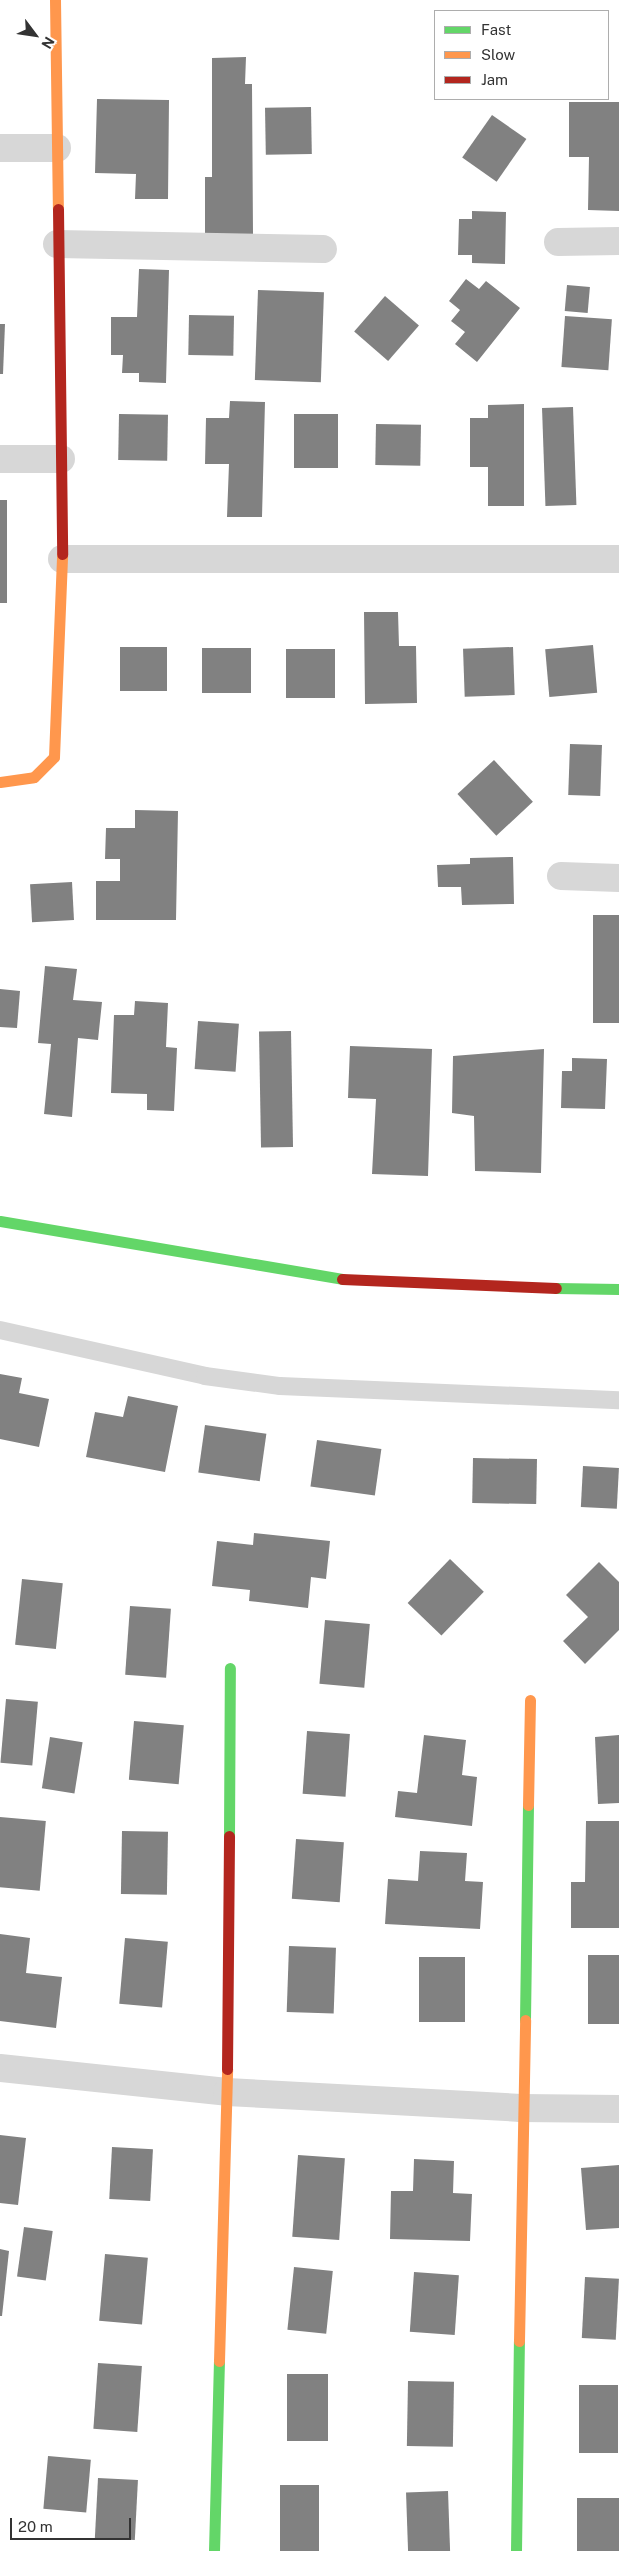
<!DOCTYPE html>
<style>
body{margin:0}
#map{position:relative;width:619px;height:2551px;overflow:hidden;background:#fff;font-family:"Public Sans",sans-serif}
div>[style]{position:absolute}
.building>*{inset:0;background:#818181;transform-origin:0 0}
.lane>*{height:18px;margin:-9px;padding:0 9px;transform-origin:9px;border-radius:9px;background:#d7d7d7}
.street>*{height:28px;margin:-14px;padding:0 14px;transform-origin:14px;border-radius:14px;background:#d7d7d7}
.fast>*{height:11px;margin:-5.5px;padding:0 5.5px;transform-origin:5.5px;border-radius:5.5px;background:#63d668}
.slow>*{height:11px;margin:-5.5px;padding:0 5.5px;transform-origin:5.5px;border-radius:5.5px;background:#ff974d}
.jam>*{height:11px;margin:-5.5px;padding:0 5.5px;transform-origin:5.5px;border-radius:5.5px;background:#b3261e}
span{translate:-50% -50%;white-space:nowrap;text-align:center;line-height:1.15;-webkit-text-stroke:5px #fff;paint-order:stroke}
.legend{position:absolute;left:434px;top:10px;width:175px;height:90px;box-sizing:border-box;background:#fff;border:1px solid #adadad;margin:0;padding:6px 9px;list-style:none;font-size:15px;color:#333}
.legend li{display:flex;align-items:center;gap:10px;height:25px}
.legend b{width:25px;border:1px solid #adadad}
.north{position:absolute;left:10px;top:10px;width:50px;height:50px;-webkit-text-stroke:4px #fff;paint-order:stroke;rotate:121deg;font-size:14px;font-weight:700;line-height:20px;text-align:center;color:#333}
.north::after{content:'';display:block;margin:auto;width:18px;height:22px;background:#333;clip-path:polygon(50% 0,100% 100%,50% 72%,0 100%)}
.scale{position:absolute;left:10px;top:2518px;width:121px;height:22px;box-sizing:border-box;border:2px solid #333;border-top:0;padding-left:6px;font-size:15px;line-height:18px;white-space:nowrap;color:#333;-webkit-text-stroke:4px #fff;paint-order:stroke}
</style>
<div id="map">
<div class="building">
<i style="clip-path:polygon(246px 57px,245px 84px,252px 84px,253px 235px,205px 235px,205px 177px,212px 177px,212px 58px)"></i>
<i style="clip-path:polygon(97px 99px,169px 100px,168px 199px,135px 199px,136px 174px,95px 173px)"></i>
<i style="clip-path:polygon(569px 102px,619px 102px,619px 211px,588px 210px,589px 157px,569px 157px)"></i>
<i style="left:311px;top:107px;width:47px;height:46px;rotate:89deg"></i>
<i style="left:492px;top:115px;width:42px;height:52px;rotate:35deg"></i>
<i style="clip-path:polygon(472px 211px,506px 212px,505px 264px,472px 263px,472px 255px,458px 255px,459px 219px,472px 219px)"></i>
<i style="clip-path:polygon(139px 269px,169px 270px,166px 383px,139px 382px,139px 373px,122px 373px,123px 355px,111px 355px,111px 317px,137px 317px)"></i>
<i style="clip-path:polygon(466px 279px,479px 289px,486px 281px,520px 308px,477px 362px,455px 344px,465px 332px,451px 321px,460px 310px,449px 301px)"></i>
<i style="left:567px;top:285px;width:23px;height:26px;rotate:5deg"></i>
<i style="left:258px;top:290px;width:66px;height:90px;rotate:2deg"></i>
<i style="left:385px;top:296px;width:45px;height:47px;rotate:41deg"></i>
<i style="left:189px;top:315px;width:45px;height:40px;rotate:1deg"></i>
<i style="left:565px;top:316px;width:47px;height:51px;rotate:4deg"></i>
<i style="clip-path:polygon(0 324px,5px 324px,3px 374px,0 374px)"></i>
<i style="clip-path:polygon(230px 401px,265px 402px,262px 517px,227px 517px,229px 464px,205px 464px,206px 418px,229px 418px)"></i>
<i style="clip-path:polygon(524px 404px,524px 506px,488px 506px,488px 467px,470px 467px,470px 418px,488px 418px,488px 405px)"></i>
<i style="left:573px;top:407px;width:98px;height:31px;rotate:88deg"></i>
<i style="left:119px;top:414px;width:49px;height:46px;rotate:1deg"></i>
<i style="left:338px;top:414px;width:54px;height:44px;rotate:90deg"></i>
<i style="left:376px;top:424px;width:45px;height:41px;rotate:1deg"></i>
<i style="left:0;top:500px;width:7px;height:103px"></i>
<i style="clip-path:polygon(364px 612px,398px 612px,399px 646px,416px 646px,417px 703px,365px 704px)"></i>
<i style="left:593px;top:645px;width:48px;height:48px;rotate:85deg"></i>
<i style="left:167px;top:647px;width:44px;height:47px;rotate:90deg"></i>
<i style="left:513px;top:647px;width:48px;height:50px;rotate:88deg"></i>
<i style="left:202px;top:648px;width:49px;height:45px"></i>
<i style="left:286px;top:649px;width:49px;height:49px"></i>
<i style="left:570px;top:744px;width:32px;height:51px;rotate:2deg"></i>
<i style="left:494px;top:760px;width:57px;height:50px;rotate:47deg"></i>
<i style="clip-path:polygon(135px 810px,178px 811px,176px 920px,96px 920px,96px 881px,120px 881px,120px 859px,105px 859px,106px 828px,135px 828px)"></i>
<i style="clip-path:polygon(513px 857px,514px 904px,462px 905px,461px 887px,438px 887px,437px 865px,470px 864px,470px 858px)"></i>
<i style="left:72px;top:882px;width:38px;height:42px;rotate:87deg"></i>
<i style="left:593px;top:915px;width:26px;height:108px"></i>
<i style="clip-path:polygon(45px 966px,77px 969px,73px 1000px,102px 1002px,98px 1040px,78px 1038px,72px 1117px,44px 1114px,51px 1044px,38px 1043px)"></i>
<i style="clip-path:polygon(0 989px,20px 991px,17px 1028px,0 1027px)"></i>
<i style="clip-path:polygon(135px 1001px,168px 1003px,166px 1047px,177px 1048px,174px 1111px,147px 1110px,147px 1094px,111px 1093px,114px 1015px,134px 1015px)"></i>
<i style="left:198px;top:1021px;width:41px;height:48px;rotate:4deg"></i>
<i style="left:291px;top:1031px;width:116px;height:32px;rotate:89deg"></i>
<i style="clip-path:polygon(350px 1046px,432px 1049px,428px 1176px,372px 1174px,376px 1099px,348px 1098px)"></i>
<i style="clip-path:polygon(544px 1049px,541px 1173px,475px 1171px,474px 1116px,452px 1113px,453px 1056px)"></i>
<i style="clip-path:polygon(572px 1058px,607px 1059px,605px 1109px,561px 1108px,562px 1071px,572px 1071px)"></i>
<i style="clip-path:polygon(0 1374px,22px 1378px,19px 1393px,49px 1399px,39px 1447px,0 1439px)"></i>
<i style="clip-path:polygon(128px 1396px,178px 1406px,165px 1472px,86px 1457px,95px 1412px,123px 1417px)"></i>
<i style="left:205px;top:1425px;width:62px;height:48px;rotate:8deg"></i>
<i style="left:317px;top:1440px;width:65px;height:47px;rotate:8deg"></i>
<i style="left:473px;top:1458px;width:64px;height:45px;rotate:1deg"></i>
<i style="left:583px;top:1466px;width:36px;height:41px;rotate:3deg"></i>
<i style="clip-path:polygon(254px 1533px,330px 1541px,326px 1579px,311px 1577px,308px 1608px,249px 1601px,250px 1590px,212px 1586px,217px 1541px,253px 1545px)"></i>
<i style="left:450px;top:1559px;width:47px;height:61px;rotate:44deg"></i>
<i style="clip-path:polygon(599px 1562px,619px 1582px,619px 1630px,585px 1664px,563px 1641px,588px 1617px,566px 1595px)"></i>
<i style="left:22px;top:1579px;width:41px;height:66px;rotate:6deg"></i>
<i style="left:130px;top:1606px;width:41px;height:69px;rotate:4deg"></i>
<i style="left:325px;top:1620px;width:45px;height:64px;rotate:5deg"></i>
<i style="left:6px;top:1699px;width:32px;height:64px;rotate:5deg"></i>
<i style="left:134px;top:1721px;width:50px;height:59px;rotate:5deg"></i>
<i style="left:307px;top:1731px;width:43px;height:63px;rotate:4deg"></i>
<i style="clip-path:polygon(424px 1735px,466px 1740px,462px 1775px,477px 1777px,472px 1826px,395px 1817px,398px 1791px,417px 1793px)"></i>
<i style="clip-path:polygon(619px 1735px,619px 1803px,598px 1804px,595px 1737px)"></i>
<i style="left:50px;top:1737px;width:33px;height:52px;rotate:9deg"></i>
<i style="left:0;top:1817px;width:46px;height:70px;rotate:5deg"></i>
<i style="clip-path:polygon(586px 1821px,619px 1821px,619px 1928px,571px 1928px,571px 1882px,585px 1882px)"></i>
<i style="left:122px;top:1831px;width:46px;height:63px;rotate:1deg"></i>
<i style="left:296px;top:1839px;width:48px;height:60px;rotate:4deg"></i>
<i style="clip-path:polygon(420px 1851px,467px 1853px,465px 1881px,483px 1882px,480px 1929px,385px 1924px,388px 1879px,418px 1881px)"></i>
<i style="clip-path:polygon(0 1934px,30px 1938px,26px 1973px,62px 1977px,56px 2028px,0 2021px)"></i>
<i style="left:125px;top:1938px;width:43px;height:66px;rotate:5deg"></i>
<i style="left:289px;top:1946px;width:47px;height:66px;rotate:2deg"></i>
<i style="left:588px;top:1955px;width:31px;height:69px"></i>
<i style="left:419px;top:1957px;width:46px;height:65px"></i>
<i style="clip-path:polygon(0 2135px,26px 2138px,18px 2205px,0 2203px)"></i>
<i style="left:112px;top:2147px;width:41px;height:52px;rotate:3deg"></i>
<i style="left:298px;top:2155px;width:47px;height:82px;rotate:4deg"></i>
<i style="clip-path:polygon(414px 2159px,454px 2161px,453px 2193px,472px 2194px,470px 2241px,390px 2239px,391px 2191px,413px 2191px)"></i>
<i style="clip-path:polygon(619px 2165px,619px 2228px,586px 2230px,581px 2168px)"></i>
<i style="left:24px;top:2227px;width:29px;height:50px;rotate:8deg"></i>
<i style="clip-path:polygon(0 2249px,9px 2251px,2px 2316px,0 2316px)"></i>
<i style="left:105px;top:2254px;width:43px;height:67px;rotate:5deg"></i>
<i style="left:294px;top:2267px;width:39px;height:63px;rotate:6deg"></i>
<i style="left:414px;top:2272px;width:45px;height:60px;rotate:4deg"></i>
<i style="left:585px;top:2277px;width:34px;height:61px;rotate:3deg"></i>
<i style="left:98px;top:2363px;width:44px;height:66px;rotate:4deg"></i>
<i style="left:287px;top:2374px;width:41px;height:67px"></i>
<i style="left:408px;top:2381px;width:46px;height:65px;rotate:1deg"></i>
<i style="left:579px;top:2385px;width:39px;height:68px"></i>
<i style="left:48px;top:2456px;width:43px;height:53px;rotate:5deg"></i>
<i style="left:98px;top:2478px;width:40px;height:60px;rotate:3deg"></i>
<i style="left:280px;top:2485px;width:39px;height:66px"></i>
<i style="left:448px;top:2491px;width:60px;height:42px;rotate:88deg"></i>
<i style="left:577px;top:2498px;width:42px;height:53px"></i>
</div>
<div class="lane">
<i style="left:0;top:1330px;width:210px;rotate:12.6deg"></i>
<i style="left:205px;top:1376px;width:76px;rotate:7.6deg"></i>
<i style="left:280px;top:1386px;width:339px;rotate:2.4deg"></i>
</div>
<div class="street">
<i style="left:0;top:148px;width:57px"></i>
<i style="left:558px;top:242px;width:61px;rotate:-0.9deg"></i>
<i style="left:57px;top:244px;width:266px;rotate:1.1deg"></i>
<i style="left:0;top:459px;width:61px"></i>
<i style="left:62px;top:559px;width:557px"></i>
<i style="left:561px;top:876px;width:58px;rotate:2deg"></i>
<i style="left:0;top:2068px;width:228px;rotate:6deg"></i>
<i style="left:227px;top:2092px;width:294px;rotate:3.1deg"></i>
<i style="left:521px;top:2108px;width:98px;rotate:0.6deg"></i>
</div>
<div class="fast">
<i style="left:0;top:1221px;width:347px;rotate:9.6deg"></i>
<i style="left:556px;top:1288px;width:63px;rotate:0.9deg"></i>
<i style="left:229px;top:1836px;width:168px;rotate:-89.7deg"></i>
<i style="left:525px;top:2020px;width:215px;rotate:-89.2deg"></i>
<i style="left:214px;top:2551px;width:190px;rotate:-88.5deg"></i>
<i style="left:516px;top:2551px;width:210px;rotate:-89.2deg"></i>
</div>
<div class="slow">
<i style="left:55px;top:0;width:209px;rotate:89.2deg"></i>
<i style="left:0;top:782px;width:34px;rotate:-8deg"></i>
<i style="left:34px;top:777px;width:28px;rotate:-45deg"></i>
<i style="left:54px;top:757px;width:203px;rotate:-87.7deg"></i>
<i style="left:528px;top:1805px;width:105px;rotate:-88.9deg"></i>
<i style="left:519px;top:2341px;width:321px;rotate:-88.9deg"></i>
<i style="left:219px;top:2361px;width:292px;rotate:-88.4deg"></i>
</div>
<div class="jam">
<i style="left:58px;top:209px;width:345px;rotate:89.3deg"></i>
<i style="left:342px;top:1279px;width:214px;rotate:2.4deg"></i>
<i style="left:227px;top:2069px;width:233px;rotate:-89.5deg"></i>
</div>
<ul class="legend">
<li><b style="height:6px;background:#63d668"></b>Fast</li>
<li><b style="height:6px;background:#ff974d"></b>Slow</li>
<li><b style="height:6px;background:#b3261e"></b>Jam</li>
</ul>
<div class="north">N</div>
<div class="scale">20 m</div>
</div>
